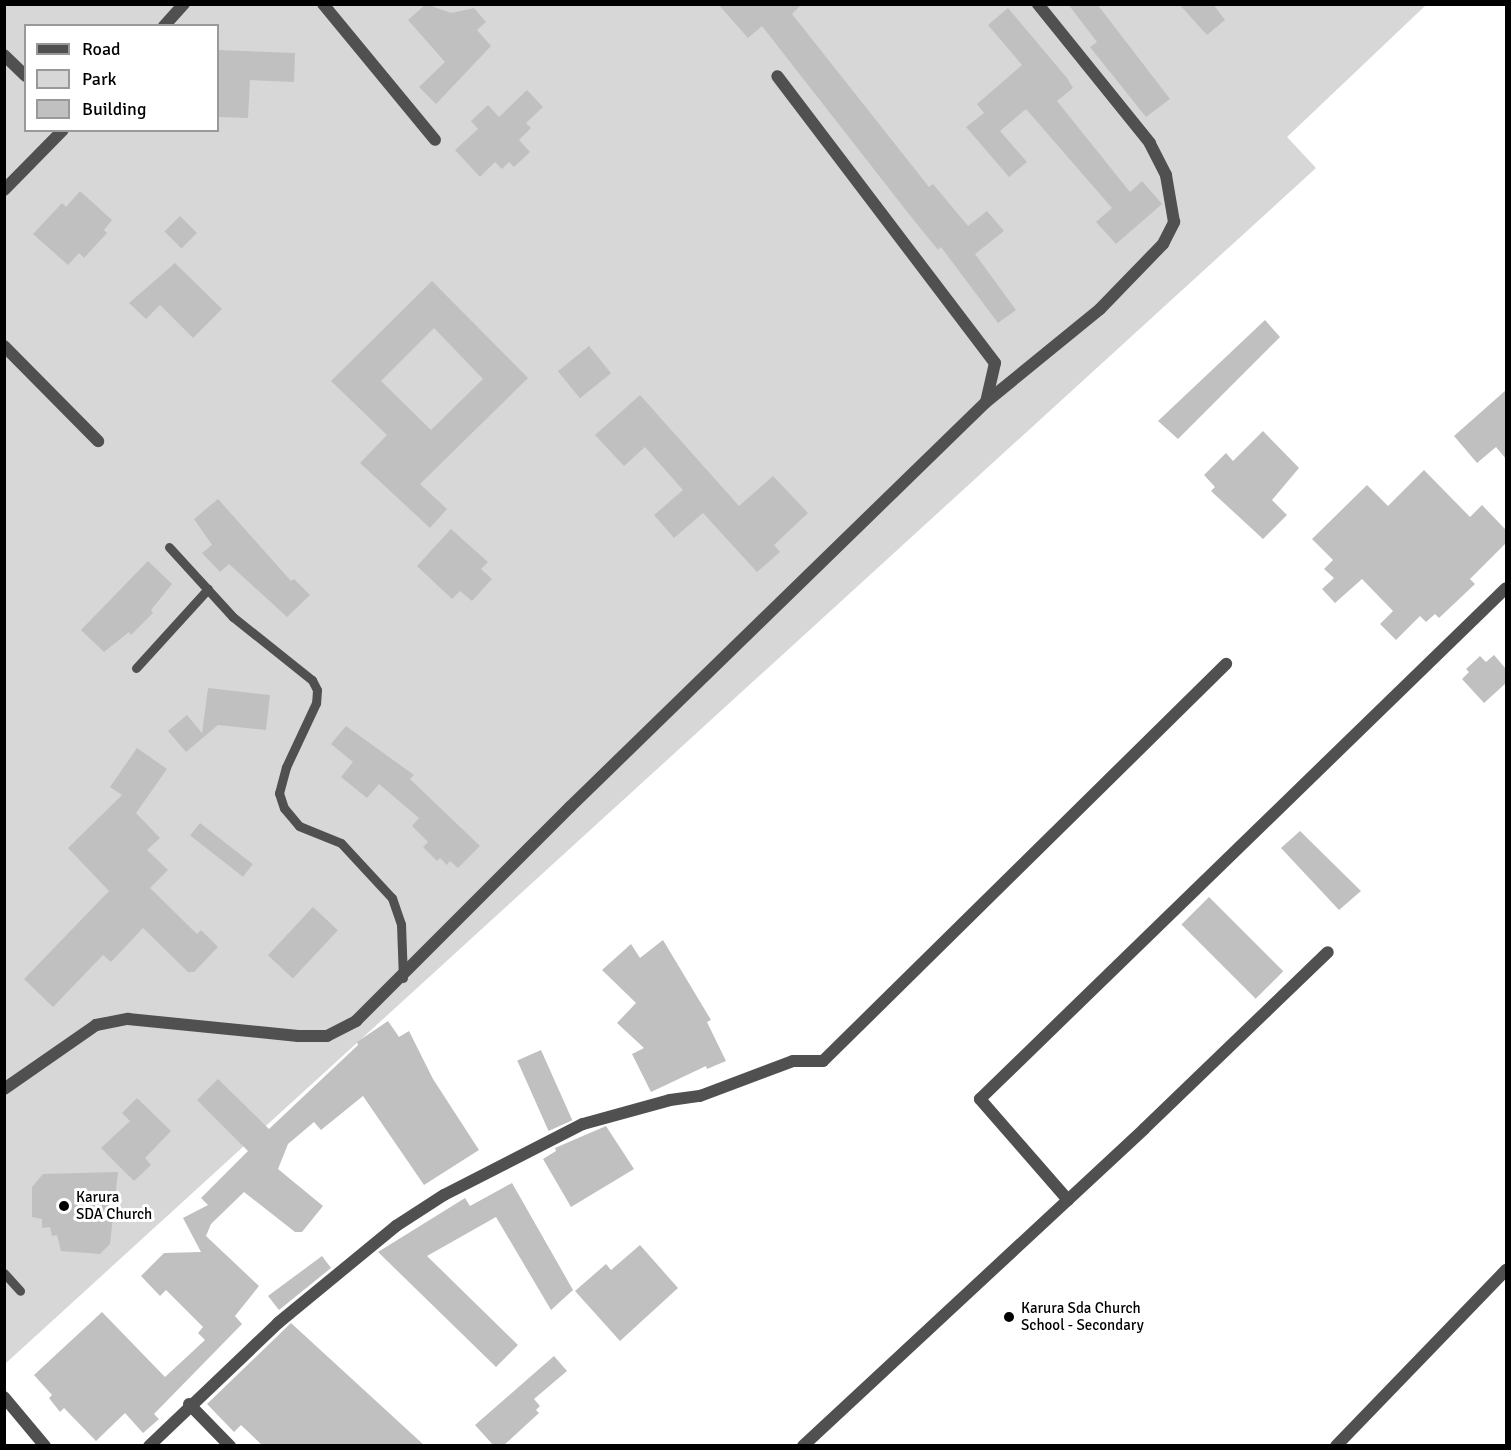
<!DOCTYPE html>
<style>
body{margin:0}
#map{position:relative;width:1511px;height:1450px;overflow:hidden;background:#fff;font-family:Signika,sans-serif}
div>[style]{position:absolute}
.green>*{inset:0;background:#d7d7d7}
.building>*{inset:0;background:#c0c0c0;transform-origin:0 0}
.service>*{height:9px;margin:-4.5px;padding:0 4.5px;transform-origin:4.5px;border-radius:4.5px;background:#505050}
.minor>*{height:12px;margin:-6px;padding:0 6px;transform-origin:6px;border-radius:6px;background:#505050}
.tertiary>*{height:12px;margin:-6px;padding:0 6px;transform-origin:6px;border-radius:6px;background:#505050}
.dots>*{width:16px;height:16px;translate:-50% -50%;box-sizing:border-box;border:3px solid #fff;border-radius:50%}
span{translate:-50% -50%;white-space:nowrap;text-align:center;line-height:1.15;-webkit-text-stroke:6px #fff;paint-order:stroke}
.poi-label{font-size:15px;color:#000}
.left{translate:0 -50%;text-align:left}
.frame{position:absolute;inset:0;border:6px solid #000;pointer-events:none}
.legend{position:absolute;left:24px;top:24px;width:195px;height:108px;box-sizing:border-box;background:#fff;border:2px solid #999;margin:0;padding:8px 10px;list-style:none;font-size:18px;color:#000}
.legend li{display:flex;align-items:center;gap:12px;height:30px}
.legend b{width:30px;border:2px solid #999}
</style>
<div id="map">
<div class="green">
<i style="clip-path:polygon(evenodd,4px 5px,1426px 5px,1287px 137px,1316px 168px,5px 1364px,4px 5px,26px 26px,218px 26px,218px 130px,26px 130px,26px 26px)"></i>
</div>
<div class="building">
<i style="clip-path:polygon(426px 4px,451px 13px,474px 8px,486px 22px,477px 30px,491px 46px,436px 104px,419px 87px,445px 62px,408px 20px)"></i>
<i style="clip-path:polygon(718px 4px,802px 4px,792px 14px,929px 187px,933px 184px,968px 226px,987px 211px,1004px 231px,975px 254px,1016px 310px,998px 323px,941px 247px,938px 250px,912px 218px,762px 26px,748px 38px)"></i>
<i style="clip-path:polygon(1068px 4px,1097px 4px,1170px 99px,1146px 117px,1090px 47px,1097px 42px)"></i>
<i style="clip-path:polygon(1179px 4px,1213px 4px,1225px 20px,1207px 35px)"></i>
<i style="clip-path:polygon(1008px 8px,1067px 78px,1073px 88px,1057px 101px,1130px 192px,1142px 181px,1162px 204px,1116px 244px,1096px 222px,1112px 208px,1026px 109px,1000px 131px,1027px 162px,1009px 177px,966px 127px,984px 113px,977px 104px,1022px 65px,988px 25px)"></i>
<i style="clip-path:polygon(218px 50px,295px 53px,294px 82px,250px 80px,248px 118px,218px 117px)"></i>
<i style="clip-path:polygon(527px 90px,543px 107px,526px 123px,531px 128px,519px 140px,530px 152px,514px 167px,509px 162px,502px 169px,495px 162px,480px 177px,455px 150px,478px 129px,471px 121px,488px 105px,499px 117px)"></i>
<i style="clip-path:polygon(80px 191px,112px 220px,104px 230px,107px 233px,84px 258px,79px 253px,68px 265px,33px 234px,62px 203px,66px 207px)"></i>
<i style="left:180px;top:216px;width:24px;height:22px;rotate:45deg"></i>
<i style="clip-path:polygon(175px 263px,222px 309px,193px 338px,160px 305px,146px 319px,129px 303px)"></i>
<i style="clip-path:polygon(evenodd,432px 281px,528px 378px,420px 484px,447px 509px,430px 528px,360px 463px,387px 435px,331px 381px,432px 281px,434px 328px,483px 379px,431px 430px,381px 381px,434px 328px)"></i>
<i style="clip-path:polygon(1265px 320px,1280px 337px,1178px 439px,1158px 421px)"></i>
<i style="left:589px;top:346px;width:35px;height:40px;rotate:51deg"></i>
<i style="clip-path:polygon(1506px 390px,1506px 459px,1496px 447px,1477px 463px,1454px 436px)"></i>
<i style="clip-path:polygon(640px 395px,739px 506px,773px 476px,808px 513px,774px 545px,780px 552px,757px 572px,703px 513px,674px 538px,654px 515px,683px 490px,645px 447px,624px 466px,595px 435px)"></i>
<i style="clip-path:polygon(1263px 431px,1299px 468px,1272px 500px,1287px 515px,1263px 539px,1211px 491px,1215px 487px,1204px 475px,1226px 453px,1233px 461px)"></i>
<i style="clip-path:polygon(1424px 470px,1470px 517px,1482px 505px,1506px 530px,1506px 543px,1470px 579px,1475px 584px,1439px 618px,1435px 614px,1426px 622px,1420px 616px,1396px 640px,1380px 624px,1393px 611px,1362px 579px,1335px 603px,1322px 589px,1334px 578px,1324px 569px,1333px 560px,1312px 539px,1367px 485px,1388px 506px)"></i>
<i style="clip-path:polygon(218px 499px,291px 581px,294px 579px,310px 595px,287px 617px,229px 564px,220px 572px,202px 553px,212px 545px,194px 519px)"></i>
<i style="clip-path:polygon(451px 529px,488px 562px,481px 569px,492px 579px,472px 601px,460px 591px,452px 599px,417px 566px)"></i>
<i style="clip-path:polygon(148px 561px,172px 584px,151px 610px,153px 613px,131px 635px,129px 632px,104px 652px,81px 630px)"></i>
<i style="clip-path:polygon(1494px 655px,1506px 669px,1506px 683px,1484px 703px,1462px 679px,1469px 672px,1466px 669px,1480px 656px,1486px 662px)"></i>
<i style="clip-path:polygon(208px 688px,270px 695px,266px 730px,218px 725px,186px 752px,168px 731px,187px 715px,202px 733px)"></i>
<i style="clip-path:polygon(346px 726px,414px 775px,410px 779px,480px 846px,458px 868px,450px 861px,447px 865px,440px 858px,437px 861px,423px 847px,428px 842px,412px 826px,419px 818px,379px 784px,367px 798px,341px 777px,353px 762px,331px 744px)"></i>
<i style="clip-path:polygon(137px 748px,167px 769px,136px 813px,160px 838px,147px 850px,168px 870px,150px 888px,197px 934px,201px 930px,218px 947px,194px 972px,188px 972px,143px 928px,111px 962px,103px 955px,53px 1007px,24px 979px,109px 891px,68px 848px,122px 795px,110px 787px)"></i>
<i style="left:200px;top:823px;width:67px;height:16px;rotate:38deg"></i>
<i style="clip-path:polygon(1300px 831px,1361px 891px,1339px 910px,1281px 848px)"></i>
<i style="left:1209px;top:897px;width:105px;height:39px;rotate:45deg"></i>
<i style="left:313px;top:907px;width:34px;height:66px;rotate:43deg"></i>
<i style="clip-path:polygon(663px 940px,711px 1020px,707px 1022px,726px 1061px,707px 1069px,706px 1066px,651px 1092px,632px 1054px,644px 1048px,617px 1023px,636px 1003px,602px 970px,631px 944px,640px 958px)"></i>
<i style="clip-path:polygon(388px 1021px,399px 1037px,409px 1031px,433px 1079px,479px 1150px,424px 1185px,363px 1096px,321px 1130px,314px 1122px,288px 1144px,278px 1169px,323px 1206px,302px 1232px,295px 1232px,244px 1192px,211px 1224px,206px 1236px,259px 1286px,235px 1316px,242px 1324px,154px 1414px,159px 1419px,143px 1433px,125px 1413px,96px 1441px,64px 1408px,60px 1412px,49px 1398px,52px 1395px,34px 1375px,102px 1312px,165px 1377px,205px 1340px,198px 1333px,203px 1327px,166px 1290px,160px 1296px,141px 1276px,164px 1253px,201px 1252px,183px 1218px,208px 1205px,201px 1198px,248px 1151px,197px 1100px,218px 1079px,269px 1129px,358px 1045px,357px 1042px)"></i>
<i style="left:541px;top:1050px;width:77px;height:26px;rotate:66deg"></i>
<i style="clip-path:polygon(137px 1098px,171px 1131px,145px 1158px,151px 1165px,134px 1181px,101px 1148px,130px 1121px,122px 1113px)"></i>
<i style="clip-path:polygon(606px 1126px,634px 1169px,571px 1207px,543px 1159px,556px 1151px,555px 1148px)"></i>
<i style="clip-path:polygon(118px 1172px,110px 1244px,100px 1254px,61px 1251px,57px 1235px,52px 1236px,50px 1227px,42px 1228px,42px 1219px,32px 1217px,32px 1187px,43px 1174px)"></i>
<i style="clip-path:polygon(512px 1183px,573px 1290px,551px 1310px,496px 1217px,427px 1256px,518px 1345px,496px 1367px,378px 1252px,465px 1198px,470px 1206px)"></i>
<i style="clip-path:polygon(640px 1245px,678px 1288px,620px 1341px,575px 1291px,606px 1264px,611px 1270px)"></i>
<i style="clip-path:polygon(322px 1256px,331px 1268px,279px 1310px,268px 1296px)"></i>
<i style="clip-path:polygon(291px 1323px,425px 1446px,263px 1446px,241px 1425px,234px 1432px,207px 1404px)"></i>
<i style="clip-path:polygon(554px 1356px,567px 1371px,534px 1399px,540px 1406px,536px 1410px,539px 1413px,503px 1446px,494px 1446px,475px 1425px)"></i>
</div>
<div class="service">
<i style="left:169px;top:547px;width:95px;rotate:47.6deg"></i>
<i style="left:233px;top:617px;width:101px;rotate:38.6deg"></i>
<i style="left:312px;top:680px;width:11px;rotate:63deg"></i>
<i style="left:317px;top:690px;width:13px;rotate:94deg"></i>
<i style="left:316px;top:703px;width:71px;rotate:115.1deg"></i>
<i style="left:286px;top:767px;width:27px;rotate:105deg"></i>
<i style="left:279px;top:793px;width:16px;rotate:72deg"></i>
<i style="left:284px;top:808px;width:23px;rotate:50deg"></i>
<i style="left:299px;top:826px;width:45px;rotate:22deg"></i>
<i style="left:341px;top:843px;width:75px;rotate:47.2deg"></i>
<i style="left:392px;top:898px;width:28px;rotate:71deg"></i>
<i style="left:401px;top:924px;width:54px;rotate:87.9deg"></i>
<i style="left:136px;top:668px;width:107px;rotate:-47.7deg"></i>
<i style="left:4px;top:1273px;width:24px;rotate:48deg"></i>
</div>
<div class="minor">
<i style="left:323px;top:4px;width:176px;rotate:50.5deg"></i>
<i style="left:164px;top:26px;width:30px;rotate:-48deg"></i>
<i style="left:4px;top:55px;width:30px;rotate:44deg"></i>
<i style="left:4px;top:190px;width:84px;rotate:-45.5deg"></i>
<i style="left:4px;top:346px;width:134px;rotate:45.3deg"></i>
<i style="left:986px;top:402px;width:147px;rotate:-39.2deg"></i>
<i style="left:1100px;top:309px;width:91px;rotate:-45.9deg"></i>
<i style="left:1163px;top:244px;width:25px;rotate:-63deg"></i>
<i style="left:1174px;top:222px;width:48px;rotate:-99.7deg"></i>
<i style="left:1166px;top:175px;width:36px;rotate:-117deg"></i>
<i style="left:1150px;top:143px;width:179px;rotate:-128.9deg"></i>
<i style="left:4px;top:1089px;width:112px;rotate:-34.8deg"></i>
<i style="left:96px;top:1025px;width:33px;rotate:-11deg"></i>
<i style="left:128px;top:1019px;width:171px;rotate:5.7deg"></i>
<i style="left:298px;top:1036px;width:29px"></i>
<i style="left:327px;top:1036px;width:33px;rotate:-27deg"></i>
<i style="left:356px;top:1021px;width:303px;rotate:-45deg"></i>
<i style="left:570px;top:807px;width:581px;rotate:-44.23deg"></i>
<i style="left:986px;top:402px;width:40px;rotate:-77deg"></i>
<i style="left:995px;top:363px;width:360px;rotate:-127.2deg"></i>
<i style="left:1068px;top:1200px;width:134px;rotate:-131.1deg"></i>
<i style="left:980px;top:1099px;width:733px;rotate:-44.17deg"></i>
<i style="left:189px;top:1404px;width:59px;rotate:45.7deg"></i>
<i style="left:149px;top:1446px;width:178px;rotate:-43.6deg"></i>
<i style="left:278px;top:1323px;width:153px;rotate:-39.4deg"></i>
<i style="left:396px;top:1226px;width:57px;rotate:-32.9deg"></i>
<i style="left:444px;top:1195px;width:156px;rotate:-27.1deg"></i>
<i style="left:583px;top:1124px;width:90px;rotate:-15.4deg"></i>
<i style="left:670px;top:1100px;width:30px;rotate:-8deg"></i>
<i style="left:700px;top:1096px;width:99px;rotate:-20.6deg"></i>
<i style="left:793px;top:1061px;width:30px"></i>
<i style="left:823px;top:1061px;width:566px;rotate:-44.57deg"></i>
<i style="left:803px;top:1446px;width:466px;rotate:-42.9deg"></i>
<i style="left:1144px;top:1129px;width:255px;rotate:-43.9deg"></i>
<i style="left:1336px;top:1446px;width:245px;rotate:-46deg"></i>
</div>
<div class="tertiary">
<i style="left:4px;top:1397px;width:64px;rotate:50.1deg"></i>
</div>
<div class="dots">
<i style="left:64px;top:1206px;background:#000"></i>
<i style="left:1009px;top:1317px;background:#000"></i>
</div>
<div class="poi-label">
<span class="left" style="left:76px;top:1206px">Karura<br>SDA Church</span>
<span class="left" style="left:1021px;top:1317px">Karura Sda Church<br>School - Secondary</span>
</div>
<div class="frame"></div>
<ul class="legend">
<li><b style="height:8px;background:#505050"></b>Road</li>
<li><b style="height:16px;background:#d7d7d7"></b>Park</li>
<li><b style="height:16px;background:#c0c0c0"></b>Building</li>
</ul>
</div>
